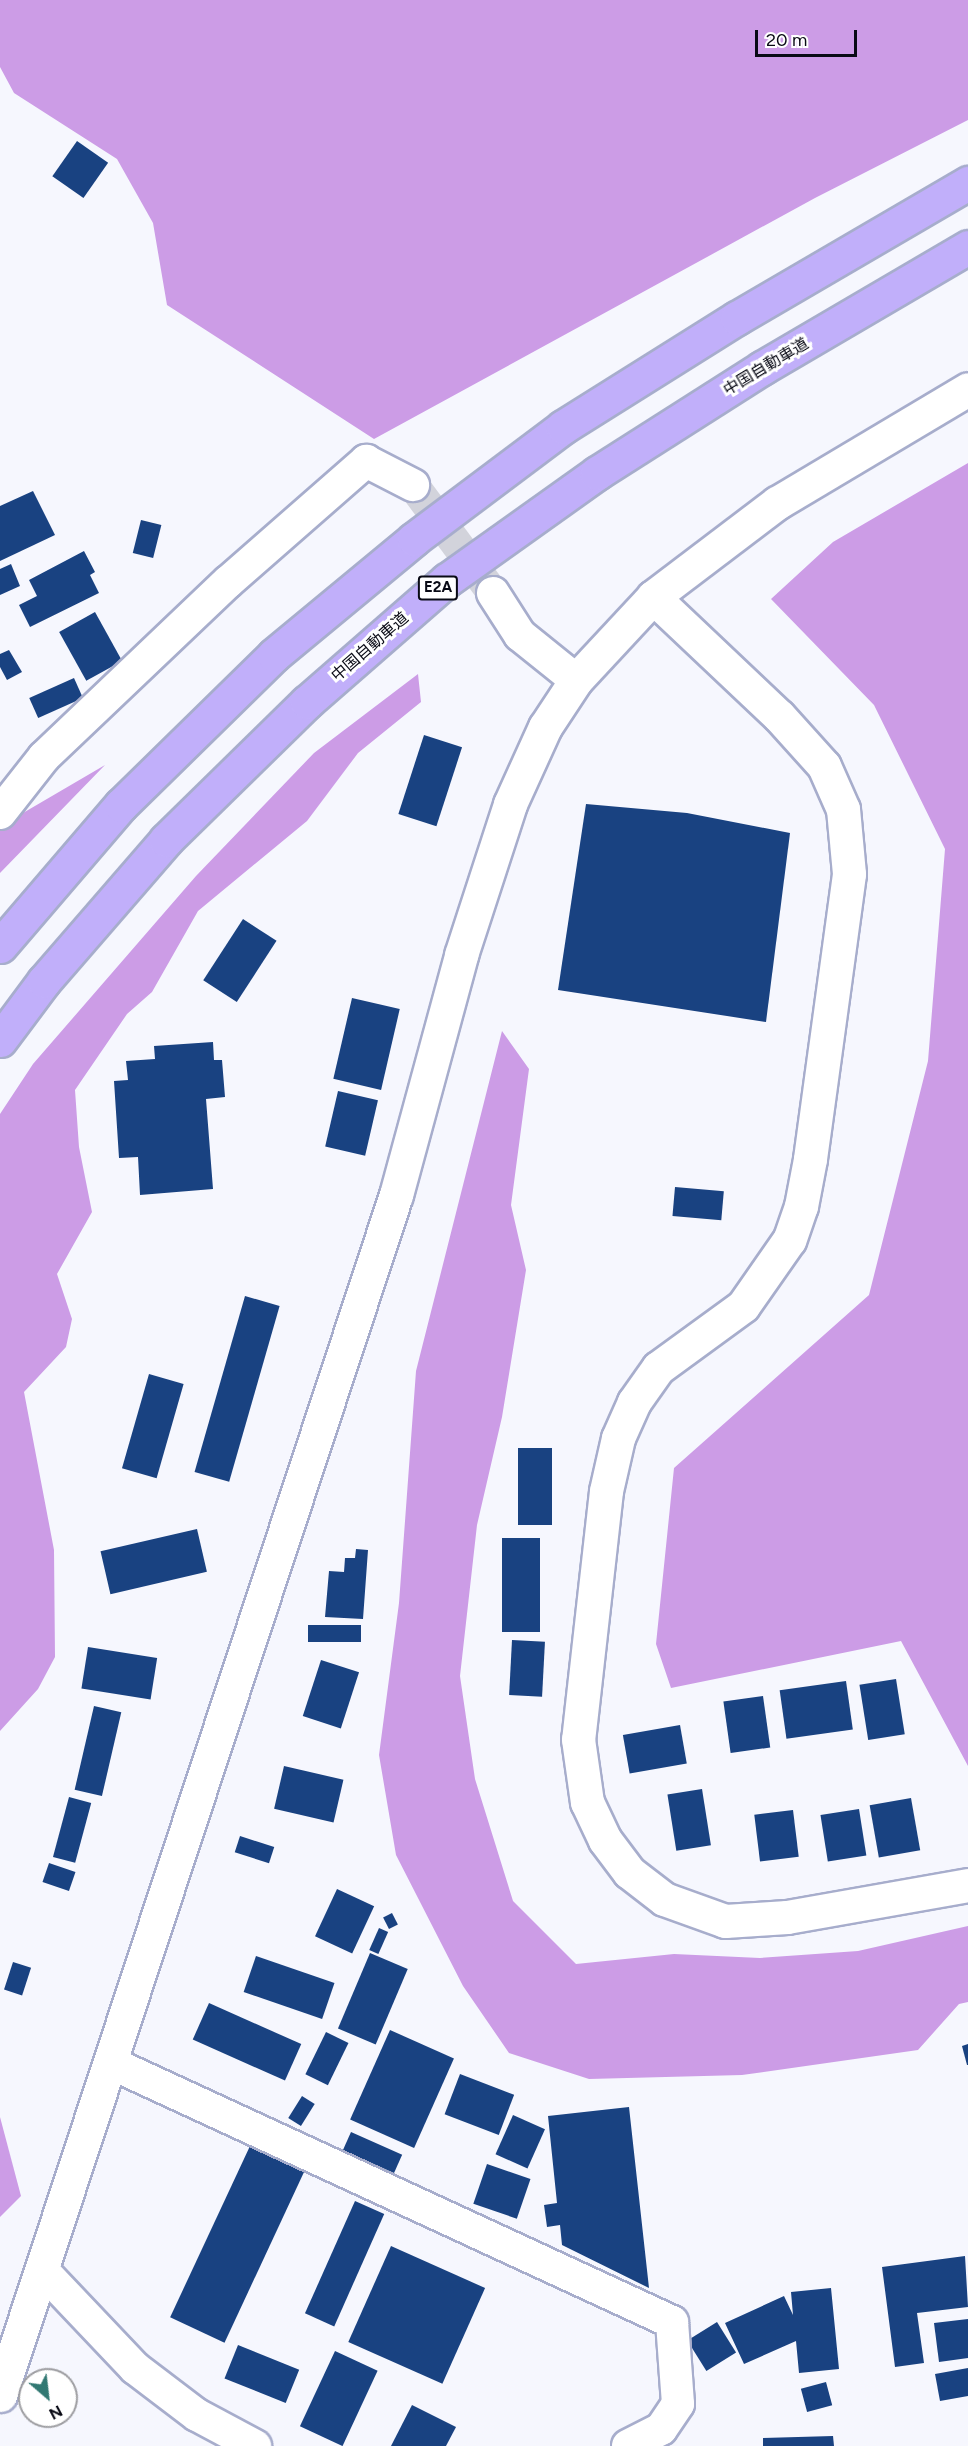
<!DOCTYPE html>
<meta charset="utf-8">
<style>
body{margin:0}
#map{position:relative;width:968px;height:2446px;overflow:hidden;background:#f6f7fe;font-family:Figtree,"Noto Sans JP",sans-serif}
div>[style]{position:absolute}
.forest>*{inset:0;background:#cc9ce6}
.building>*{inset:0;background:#194281;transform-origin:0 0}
.street-tunnel>*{height:32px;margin-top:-16px;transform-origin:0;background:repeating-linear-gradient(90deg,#d2d3db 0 32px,transparent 0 48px)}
.roads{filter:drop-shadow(2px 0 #a7adcc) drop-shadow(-2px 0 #a7adcc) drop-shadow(0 2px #a7adcc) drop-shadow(0 -2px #a7adcc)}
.street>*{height:32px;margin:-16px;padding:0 16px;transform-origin:16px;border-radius:16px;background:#fff}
.secondary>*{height:33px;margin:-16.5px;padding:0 16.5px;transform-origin:16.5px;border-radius:16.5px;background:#fff}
.highway>*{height:33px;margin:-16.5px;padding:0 16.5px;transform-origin:16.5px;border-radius:16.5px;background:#c1affa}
span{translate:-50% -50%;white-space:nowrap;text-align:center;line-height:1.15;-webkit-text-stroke:6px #fff;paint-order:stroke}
.shield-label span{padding:2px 4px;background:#fff;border:2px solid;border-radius:4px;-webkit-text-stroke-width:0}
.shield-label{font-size:15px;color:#090a15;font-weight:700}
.street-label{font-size:16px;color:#090a15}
.north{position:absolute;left:18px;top:2368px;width:60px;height:60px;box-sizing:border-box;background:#fff;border:2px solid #9d9da1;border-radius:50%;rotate:152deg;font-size:16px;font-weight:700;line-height:24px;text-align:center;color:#090a15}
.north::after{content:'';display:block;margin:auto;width:21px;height:27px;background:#317872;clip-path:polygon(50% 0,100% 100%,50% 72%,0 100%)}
.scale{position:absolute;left:755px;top:30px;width:102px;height:27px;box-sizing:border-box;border:3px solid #090a15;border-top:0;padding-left:8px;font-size:18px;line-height:21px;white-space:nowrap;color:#090a15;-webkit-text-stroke:4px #fff;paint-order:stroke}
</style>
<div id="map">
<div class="forest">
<i style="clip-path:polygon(0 0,968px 0,968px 120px,815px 198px,374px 439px,167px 305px,153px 223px,117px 159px,14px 93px,0 67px)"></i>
<i style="clip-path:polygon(968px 463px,968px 1766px,901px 1641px,671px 1688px,656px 1644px,674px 1468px,869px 1295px,928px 1061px,945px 849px,874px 705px,771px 599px,833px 542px)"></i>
<i style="clip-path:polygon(418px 674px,421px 702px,358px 753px,307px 821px,198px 911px,152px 992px,127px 1014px,75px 1090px,79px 1147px,92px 1212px,57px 1274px,72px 1319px,66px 1347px,24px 1392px,54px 1550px,55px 1657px,38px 1689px,0 1731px,0 1114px,33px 1064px,196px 876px,314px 753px)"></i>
<i style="clip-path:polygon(105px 765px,0 873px,0 803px,11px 820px)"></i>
<i style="clip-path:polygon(502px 1031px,529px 1069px,511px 1205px,526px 1270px,502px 1417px,477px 1525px,460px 1676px,475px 1779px,513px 1901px,576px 1964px,674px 1954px,760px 1958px,858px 1951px,968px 1926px,968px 2002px,959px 2004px,918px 2050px,742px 2075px,589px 2079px,509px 2053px,463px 1986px,396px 1855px,379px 1755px,399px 1603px,416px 1371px)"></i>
<i style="clip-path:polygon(0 2117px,21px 2196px,0 2217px)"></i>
</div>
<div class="building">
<i style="left:77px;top:141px;width:38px;height:43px;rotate:35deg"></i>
<i style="clip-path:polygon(33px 491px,55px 535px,0 561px,0 506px)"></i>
<i style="left:141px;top:520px;width:21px;height:34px;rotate:14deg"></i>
<i style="clip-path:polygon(84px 551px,95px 572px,90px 575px,99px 593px,30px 627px,19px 605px,37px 596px,29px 580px)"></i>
<i style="clip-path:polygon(11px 564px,20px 586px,0 595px,0 569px)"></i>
<i style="left:95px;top:612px;width:56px;height:41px;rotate:61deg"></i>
<i style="clip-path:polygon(9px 650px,22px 672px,7px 680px,0 667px,0 654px)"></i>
<i style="left:74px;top:678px;width:22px;height:49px;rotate:66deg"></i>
<i style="left:424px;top:735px;width:40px;height:83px;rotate:18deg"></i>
<i style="clip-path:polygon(586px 804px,687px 813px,790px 833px,766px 1022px,558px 990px)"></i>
<i style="left:243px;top:919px;width:40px;height:73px;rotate:33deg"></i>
<i style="left:352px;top:998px;width:49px;height:83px;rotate:13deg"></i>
<i style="clip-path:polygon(213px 1042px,214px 1060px,222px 1060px,225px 1097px,206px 1099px,213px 1189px,140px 1195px,138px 1157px,119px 1158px,114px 1081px,128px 1080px,126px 1061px,155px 1059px,154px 1046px)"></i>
<i style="left:338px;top:1091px;width:41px;height:57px;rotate:13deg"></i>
<i style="left:675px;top:1187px;width:49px;height:29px;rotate:5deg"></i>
<i style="left:245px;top:1296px;width:36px;height:183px;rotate:16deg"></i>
<i style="left:149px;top:1374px;width:36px;height:98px;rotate:16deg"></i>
<i style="left:552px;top:1448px;width:77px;height:34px;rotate:90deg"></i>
<i style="left:197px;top:1529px;width:44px;height:99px;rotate:77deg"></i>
<i style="left:502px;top:1538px;width:38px;height:94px"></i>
<i style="clip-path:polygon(356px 1549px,368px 1550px,363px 1619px,325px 1617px,329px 1571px,344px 1572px,345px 1558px,355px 1558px)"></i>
<i style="left:361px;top:1625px;width:17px;height:53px;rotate:90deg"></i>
<i style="left:512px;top:1640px;width:33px;height:55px;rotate:3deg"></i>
<i style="left:88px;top:1647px;width:70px;height:42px;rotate:9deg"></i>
<i style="left:321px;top:1660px;width:40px;height:59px;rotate:18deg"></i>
<i style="left:896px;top:1679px;width:56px;height:37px;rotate:81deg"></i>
<i style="left:846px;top:1681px;width:49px;height:67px;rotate:82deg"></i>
<i style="left:763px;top:1696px;width:52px;height:40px;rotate:82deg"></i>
<i style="left:94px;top:1706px;width:28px;height:86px;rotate:13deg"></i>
<i style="left:680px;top:1725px;width:39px;height:58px;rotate:80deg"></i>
<i style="left:284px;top:1766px;width:61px;height:44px;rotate:13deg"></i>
<i style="left:702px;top:1789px;width:57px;height:35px;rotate:81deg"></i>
<i style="left:69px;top:1797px;width:23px;height:62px;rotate:15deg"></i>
<i style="left:911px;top:1798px;width:53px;height:42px;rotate:80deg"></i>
<i style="left:859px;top:1809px;width:47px;height:39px;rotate:81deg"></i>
<i style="left:793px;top:1810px;width:47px;height:39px;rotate:83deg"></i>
<i style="left:240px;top:1836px;width:36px;height:17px;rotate:18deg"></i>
<i style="left:49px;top:1863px;width:28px;height:20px;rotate:19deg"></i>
<i style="left:337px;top:1889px;width:41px;height:52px;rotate:25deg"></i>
<i style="left:392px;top:1913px;width:13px;height:10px;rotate:63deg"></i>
<i style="left:379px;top:1928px;width:10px;height:24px;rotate:24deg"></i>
<i style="left:370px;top:1953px;width:41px;height:82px;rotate:23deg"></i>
<i style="left:256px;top:1956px;width:83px;height:38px;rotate:19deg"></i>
<i style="left:13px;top:1962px;width:19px;height:29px;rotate:18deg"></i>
<i style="left:209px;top:2003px;width:101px;height:40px;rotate:24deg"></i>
<i style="left:390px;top:2030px;width:70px;height:98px;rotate:24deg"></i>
<i style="left:326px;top:2032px;width:25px;height:47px;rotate:26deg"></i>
<i style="clip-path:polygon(968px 2044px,968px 2065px,967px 2065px,962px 2046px)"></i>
<i style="left:460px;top:2074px;width:58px;height:43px;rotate:21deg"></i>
<i style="left:302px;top:2096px;width:15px;height:26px;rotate:32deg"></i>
<i style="clip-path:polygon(629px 2107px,649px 2288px,562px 2245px,560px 2225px,547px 2227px,544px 2205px,557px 2203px,548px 2116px)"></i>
<i style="left:513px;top:2115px;width:35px;height:43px;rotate:24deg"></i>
<i style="left:351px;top:2132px;width:56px;height:20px;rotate:24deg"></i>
<i style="left:250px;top:2146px;width:60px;height:189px;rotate:25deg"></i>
<i style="left:487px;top:2164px;width:46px;height:42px;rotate:19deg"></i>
<i style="left:355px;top:2201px;width:32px;height:123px;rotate:24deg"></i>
<i style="left:391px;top:2246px;width:103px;height:105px;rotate:24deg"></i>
<i style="clip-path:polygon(965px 2256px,968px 2307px,917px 2313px,924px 2363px,895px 2367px,882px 2267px)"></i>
<i style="clip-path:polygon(831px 2288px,839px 2369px,799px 2373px,796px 2341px,744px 2364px,725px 2323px,784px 2296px,793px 2315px,791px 2292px)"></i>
<i style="clip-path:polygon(968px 2319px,968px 2358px,939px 2362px,934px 2323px)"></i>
<i style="left:717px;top:2322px;width:36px;height:35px;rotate:58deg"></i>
<i style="left:238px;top:2345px;width:66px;height:36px;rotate:22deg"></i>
<i style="left:335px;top:2351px;width:47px;height:83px;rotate:25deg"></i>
<i style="clip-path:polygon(968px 2368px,968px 2396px,940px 2401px,935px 2374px)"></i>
<i style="left:826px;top:2382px;width:24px;height:26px;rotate:75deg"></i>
<i style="clip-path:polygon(412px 2405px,456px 2427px,446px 2446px,391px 2446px)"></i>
<i style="clip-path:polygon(833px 2436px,834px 2446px,763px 2446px,763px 2438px)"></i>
</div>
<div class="street-tunnel">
<i style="left:413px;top:485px;width:134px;rotate:53.5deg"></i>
</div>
<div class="roads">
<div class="street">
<i style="left:493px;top:593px;width:50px;rotate:57.3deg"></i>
<i style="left:520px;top:635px;width:72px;rotate:38.8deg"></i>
<i style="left:0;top:813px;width:71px;rotate:-51.8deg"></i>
<i style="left:44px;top:757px;width:254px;rotate:-43.6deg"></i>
<i style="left:228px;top:582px;width:184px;rotate:-41.2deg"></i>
<i style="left:366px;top:461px;width:53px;rotate:27.1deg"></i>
<i style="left:111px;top:2063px;width:618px;rotate:24.78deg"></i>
<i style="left:672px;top:2322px;width:82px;rotate:85.8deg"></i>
<i style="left:678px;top:2404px;width:30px;rotate:124deg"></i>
<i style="left:661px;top:2429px;width:37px;rotate:153deg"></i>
<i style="left:43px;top:2271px;width:134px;rotate:46.5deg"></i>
<i style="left:135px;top:2368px;width:78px;rotate:37.2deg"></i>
<i style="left:197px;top:2415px;width:66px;rotate:28.1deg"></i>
</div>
<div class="secondary">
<i style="left:653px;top:597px;width:173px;rotate:43.4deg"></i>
<i style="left:779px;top:716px;width:67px;rotate:48deg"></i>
<i style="left:824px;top:766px;width:47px;rotate:66.2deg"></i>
<i style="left:843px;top:809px;width:65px;rotate:84.7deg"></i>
<i style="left:849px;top:874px;width:288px;rotate:97.8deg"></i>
<i style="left:810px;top:1159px;width:48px;rotate:100.8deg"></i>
<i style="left:801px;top:1206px;width:36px;rotate:109deg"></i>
<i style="left:789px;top:1240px;width:80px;rotate:124.9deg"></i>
<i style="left:743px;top:1306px;width:105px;rotate:143.9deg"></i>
<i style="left:658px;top:1368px;width:42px;rotate:125.2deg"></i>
<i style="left:634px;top:1402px;width:39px;rotate:114deg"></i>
<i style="left:618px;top:1438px;width:54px;rotate:102.8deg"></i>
<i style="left:606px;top:1491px;width:250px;rotate:96.4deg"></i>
<i style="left:578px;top:1739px;width:64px;rotate:81.9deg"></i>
<i style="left:587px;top:1802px;width:42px;rotate:64.7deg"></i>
<i style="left:605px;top:1840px;width:40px;rotate:53deg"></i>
<i style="left:629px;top:1872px;width:44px;rotate:37.6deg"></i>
<i style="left:664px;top:1899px;width:65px;rotate:19.8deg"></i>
<i style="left:725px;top:1921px;width:62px;rotate:-3.7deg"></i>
<i style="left:787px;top:1917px;width:184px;rotate:-10deg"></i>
<i style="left:0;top:2395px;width:1264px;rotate:-71.74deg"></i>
<i style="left:396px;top:1195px;width:249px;rotate:-74.8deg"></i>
<i style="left:461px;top:955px;width:159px;rotate:-72deg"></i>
<i style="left:510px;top:804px;width:85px;rotate:-65.6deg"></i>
<i style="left:545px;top:727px;width:56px;rotate:-56.6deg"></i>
<i style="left:576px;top:680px;width:113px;rotate:-47.1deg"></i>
<i style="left:653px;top:597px;width:156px;rotate:-37.2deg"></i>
<i style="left:777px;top:503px;width:222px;rotate:-30.8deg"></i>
</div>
<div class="highway">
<i style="left:0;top:946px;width:186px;rotate:-49.4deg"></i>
<i style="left:121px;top:805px;width:214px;rotate:-44.4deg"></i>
<i style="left:274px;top:655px;width:182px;rotate:-39.6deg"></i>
<i style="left:414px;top:539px;width:186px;rotate:-36.9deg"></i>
<i style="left:563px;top:427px;width:205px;rotate:-32.1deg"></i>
<i style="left:737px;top:318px;width:268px;rotate:-30.3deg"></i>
<i style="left:0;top:1040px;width:74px;rotate:-53.3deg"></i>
<i style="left:44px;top:981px;width:186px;rotate:-49.1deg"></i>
<i style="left:166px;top:840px;width:197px;rotate:-44.4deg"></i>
<i style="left:307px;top:702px;width:186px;rotate:-41.1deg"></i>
<i style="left:447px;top:580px;width:184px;rotate:-35.5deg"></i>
<i style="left:597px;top:473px;width:196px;rotate:-32.5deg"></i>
<i style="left:762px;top:368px;width:239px;rotate:-30.4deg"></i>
</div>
</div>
<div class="shield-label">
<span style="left:438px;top:588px">E2A</span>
</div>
<div class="street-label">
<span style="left:766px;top:367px;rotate:-31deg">中国自動車道</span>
<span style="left:370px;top:647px;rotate:-41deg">中国自動車道</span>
</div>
<div class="north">N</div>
<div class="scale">20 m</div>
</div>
